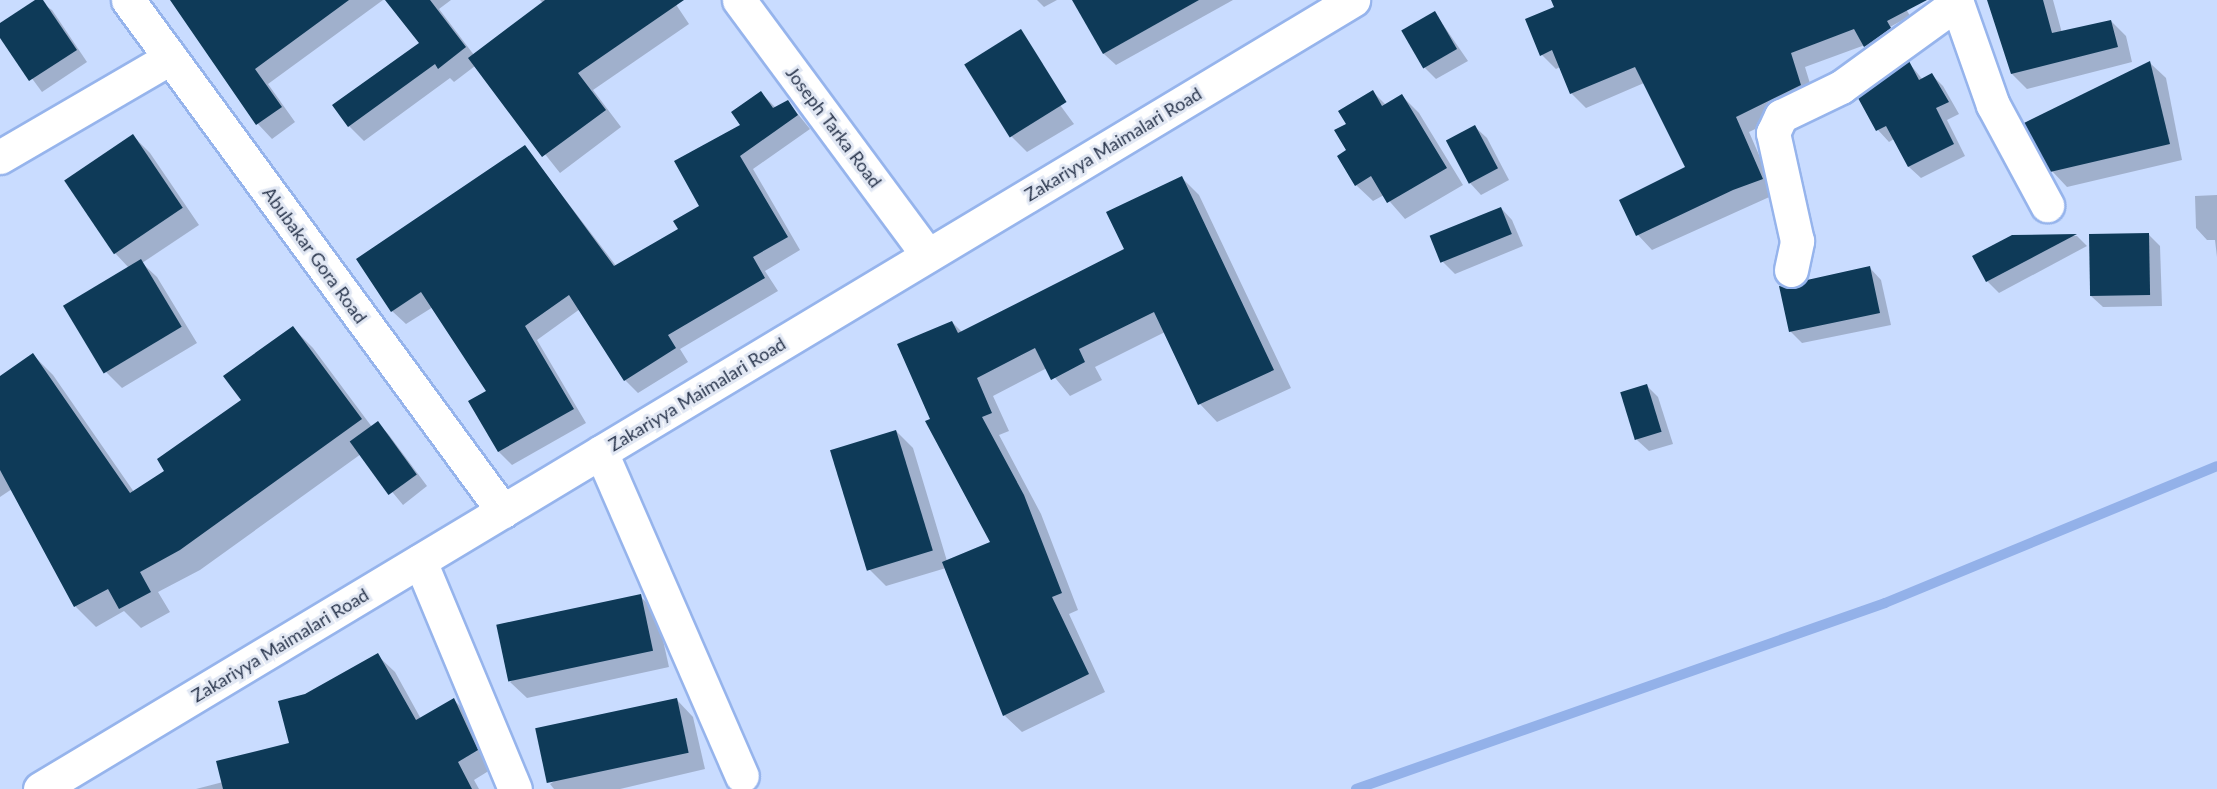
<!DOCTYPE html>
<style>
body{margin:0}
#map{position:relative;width:2217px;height:789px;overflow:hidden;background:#c9dcff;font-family:Lato,sans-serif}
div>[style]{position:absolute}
.shadow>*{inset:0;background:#0003}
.stream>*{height:10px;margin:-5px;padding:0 5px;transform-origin:5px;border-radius:5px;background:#93b1e9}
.building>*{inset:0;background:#0e3a58;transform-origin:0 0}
.roads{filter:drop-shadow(2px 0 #96b4ec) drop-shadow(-2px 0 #96b4ec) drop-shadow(0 2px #96b4ec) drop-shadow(0 -2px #96b4ec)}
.minor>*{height:33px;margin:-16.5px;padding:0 16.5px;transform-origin:16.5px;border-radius:16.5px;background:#fff}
span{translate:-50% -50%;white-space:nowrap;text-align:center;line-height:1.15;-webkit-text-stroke:6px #e2e8f4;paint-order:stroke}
.street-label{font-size:18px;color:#2a364d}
</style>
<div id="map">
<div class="shadow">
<i style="clip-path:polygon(37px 0,52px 10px,87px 62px,42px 92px,0 35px,0 24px)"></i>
<i style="clip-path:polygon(190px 0,383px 0,268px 84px,295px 122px,272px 139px,258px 124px,178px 9px)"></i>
<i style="clip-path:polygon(387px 0,451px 0,439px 9px,474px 55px,543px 3px,540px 0,673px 0,689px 24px,593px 90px,621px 127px,560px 173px,475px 66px,454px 82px,450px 78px,364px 141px,349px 126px,421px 43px)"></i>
<i style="clip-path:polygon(1037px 0,1057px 0,1044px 7px)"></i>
<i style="clip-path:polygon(1074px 0,1233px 0,1116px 65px,1104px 54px)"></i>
<i style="clip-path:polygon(1560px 0,1901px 0,1910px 16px,1890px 27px,1893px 30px,1871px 52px,1865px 45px,1805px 67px,1815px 100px,1749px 132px,1776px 194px,1652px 250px,1638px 235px,1621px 200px,1687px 168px,1644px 83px,1586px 108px,1571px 93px,1560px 67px,1556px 69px,1542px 55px)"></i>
<i style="clip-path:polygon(1989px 0,2053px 0,2062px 33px,2111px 21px,2126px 36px,2132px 62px,2027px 89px,2012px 74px)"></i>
<i style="clip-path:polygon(1435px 13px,1468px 61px,1436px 79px,1425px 68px)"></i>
<i style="clip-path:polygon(1024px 56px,1074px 124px,1027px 152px,1010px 135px,966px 64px)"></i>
<i style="clip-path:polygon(1909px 63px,1923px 80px,1932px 75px,1943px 86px,1959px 114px,1947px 120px,1965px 156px,1921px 178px,1909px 167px,1894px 139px,1889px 142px,1878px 130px)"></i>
<i style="clip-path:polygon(2150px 63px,2166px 78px,2182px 160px,2067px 187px,2052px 171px)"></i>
<i style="clip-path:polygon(1373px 92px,1386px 105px,1402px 96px,1419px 113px,1463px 185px,1405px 219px,1384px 195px,1373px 201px,1356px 185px,1348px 151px,1348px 124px)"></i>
<i style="clip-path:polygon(761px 93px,776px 108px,788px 102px,810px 129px,753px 169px,800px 250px,765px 271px,778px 291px,680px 349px,688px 362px,638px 393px,625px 380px,580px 309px,537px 340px,586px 423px,512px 465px,499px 452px,470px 401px,488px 391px,433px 307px,406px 324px,392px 311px,525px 147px,617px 267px,680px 229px,701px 207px)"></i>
<i style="clip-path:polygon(1475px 127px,1487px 138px,1509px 180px,1481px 195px,1470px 183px)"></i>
<i style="clip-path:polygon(133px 136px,150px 153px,199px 225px,142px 263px,157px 277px,197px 343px,122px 388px,105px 371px,65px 306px,129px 268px,115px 253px)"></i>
<i style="clip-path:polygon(1182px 178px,1199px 195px,1291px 388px,1217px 422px,1200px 404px,1165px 332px,1095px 367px,1102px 380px,1070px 396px,1047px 368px,993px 396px,1009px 431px,999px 435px,1041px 514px,1078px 610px,1069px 614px,1105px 692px,1022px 732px,1004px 715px,946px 568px,886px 586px,869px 569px,896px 431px,913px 448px,947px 561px,992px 543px,932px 420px,952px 322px,962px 332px,1126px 249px)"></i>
<i style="clip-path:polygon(2217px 195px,2217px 257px,2215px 240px,2207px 240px,2196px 228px,2195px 196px)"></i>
<i style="clip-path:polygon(1501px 208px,1512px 220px,1523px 246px,1455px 274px,1443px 262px)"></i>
<i style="clip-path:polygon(2149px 235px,2160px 246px,2162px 306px,2103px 307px,2091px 296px)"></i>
<i style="clip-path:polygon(2013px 236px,2077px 236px,2087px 246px,1999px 293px,1987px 281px)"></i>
<i style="clip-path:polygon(1870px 268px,1881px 280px,1891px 325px,1802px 343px,1790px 331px,1797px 289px)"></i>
<i style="clip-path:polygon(293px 328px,313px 348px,372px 427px,378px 423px,389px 435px,427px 486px,403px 505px,361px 454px,200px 570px,158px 592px,170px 612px,141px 628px,124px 611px,96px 627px,76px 607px,12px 489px,0 497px,0 378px,33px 355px,53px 375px,134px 492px,166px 471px,243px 400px)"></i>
<i style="clip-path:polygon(1646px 385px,1658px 397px,1673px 444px,1649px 451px,1637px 440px)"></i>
<i style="clip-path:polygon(640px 596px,657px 613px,669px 667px,527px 698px,510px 682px)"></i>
<i style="clip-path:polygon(377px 655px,395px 672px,421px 719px,454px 700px,471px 717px,495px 767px,474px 780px,479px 789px,196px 789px,223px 782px,291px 744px,305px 695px)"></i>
<i style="clip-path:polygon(677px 700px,693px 717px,705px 769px,620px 789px,554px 789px,550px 784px)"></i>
</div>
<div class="stream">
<i style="left:1356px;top:789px;width:561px;rotate:-19.37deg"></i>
<i style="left:1885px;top:603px;width:359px;rotate:-22.4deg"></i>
</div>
<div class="building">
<i style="clip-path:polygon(35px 0,43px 0,77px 50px,29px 81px,0 38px,0 23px)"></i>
<i style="clip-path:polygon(170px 0,349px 0,255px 69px,282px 107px,256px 125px)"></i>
<i style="clip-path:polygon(385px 0,430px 0,466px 47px,438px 69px,435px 64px,348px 127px,332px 105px,419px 43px)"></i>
<i style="clip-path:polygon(545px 0,684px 0,578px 73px,606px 110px,542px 157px,468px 58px)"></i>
<i style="clip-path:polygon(1072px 0,1199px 0,1103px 54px)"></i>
<i style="clip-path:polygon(1551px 0,1927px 0,1887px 21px,1891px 28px,1864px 47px,1854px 29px,1791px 53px,1801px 85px,1736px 117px,1763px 179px,1733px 190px,1636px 236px,1619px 200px,1685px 167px,1635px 67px,1570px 94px,1552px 50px,1540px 56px,1525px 19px,1554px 7px)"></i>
<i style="clip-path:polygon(1987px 0,2043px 0,2052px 33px,2111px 20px,2118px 47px,2011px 74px)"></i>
<i style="left:1435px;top:11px;width:44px;height:39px;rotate:60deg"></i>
<i style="left:1021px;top:29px;width:86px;height:67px;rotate:58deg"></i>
<i style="clip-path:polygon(1909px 61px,1919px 80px,1932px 73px,1949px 102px,1936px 108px,1954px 144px,1908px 167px,1886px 126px,1876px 131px,1858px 98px)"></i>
<i style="clip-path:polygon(2150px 61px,2170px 144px,2050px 172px,2024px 123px)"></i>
<i style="clip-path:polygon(1373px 90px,1382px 106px,1402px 94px,1447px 168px,1387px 203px,1371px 176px,1355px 186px,1337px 156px,1346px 150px,1334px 130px,1346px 124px,1338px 111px)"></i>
<i style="clip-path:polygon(761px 91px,773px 108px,788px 100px,798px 115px,740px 156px,788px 237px,753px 257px,765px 278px,668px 335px,676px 348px,624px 381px,569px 295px,525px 326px,574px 409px,498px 452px,468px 401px,486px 391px,421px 292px,391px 312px,356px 259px,525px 145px,614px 266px,678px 229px,673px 221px,699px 206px,674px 161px,740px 125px,731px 112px)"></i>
<i style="left:1475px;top:125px;width:49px;height:33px;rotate:62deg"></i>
<i style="left:133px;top:134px;width:89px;height:83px;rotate:56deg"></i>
<i style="clip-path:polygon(1182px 176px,1274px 370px,1198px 405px,1154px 312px,1079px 349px,1085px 362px,1051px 380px,1035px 348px,977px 378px,992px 413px,982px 417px,1024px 495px,1062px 593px,1052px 597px,1089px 674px,1003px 716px,942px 562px,990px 542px,925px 421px,930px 419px,897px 344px,952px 321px,958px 333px,1124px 249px,1106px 212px)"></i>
<i style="left:1501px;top:207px;width:29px;height:77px;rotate:68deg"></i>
<i style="left:2149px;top:233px;width:62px;height:60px;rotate:89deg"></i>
<i style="clip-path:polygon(2077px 234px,1986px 282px,1972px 256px,2012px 235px)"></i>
<i style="left:141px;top:259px;width:79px;height:91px;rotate:59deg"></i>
<i style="clip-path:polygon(1870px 266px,1880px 313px,1789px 332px,1779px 286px,1796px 288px,1807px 280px)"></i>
<i style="clip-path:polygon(293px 326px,362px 419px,180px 550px,140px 572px,151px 592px,119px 609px,108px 589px,74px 607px,0 470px,0 376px,33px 353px,130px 493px,164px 471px,157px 459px,241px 400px,223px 376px)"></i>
<i style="left:1647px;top:384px;width:50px;height:28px;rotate:73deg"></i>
<i style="left:378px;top:421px;width:66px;height:35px;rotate:54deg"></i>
<i style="left:896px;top:430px;width:126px;height:69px;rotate:73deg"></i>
<i style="left:641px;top:594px;width:58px;height:148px;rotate:78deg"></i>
<i style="clip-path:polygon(378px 653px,416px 720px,454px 698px,478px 750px,458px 762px,472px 789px,223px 789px,216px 761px,289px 743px,278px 701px,305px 694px)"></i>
<i style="left:677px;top:698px;width:56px;height:145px;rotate:78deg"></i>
</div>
<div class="roads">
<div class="minor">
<i style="left:128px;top:0;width:634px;rotate:53.73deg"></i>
<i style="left:739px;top:0;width:317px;rotate:53.5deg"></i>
<i style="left:0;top:157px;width:197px;rotate:-30.2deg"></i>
<i style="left:1791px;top:270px;width:30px;rotate:-78deg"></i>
<i style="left:1797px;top:241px;width:111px;rotate:-102.5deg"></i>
<i style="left:1773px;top:133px;width:19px;rotate:-65deg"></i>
<i style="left:1781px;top:116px;width:67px;rotate:-25.8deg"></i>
<i style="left:1841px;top:87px;width:143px;rotate:-35.9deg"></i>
<i style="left:1957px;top:3px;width:108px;rotate:70.6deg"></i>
<i style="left:1993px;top:105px;width:114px;rotate:61.6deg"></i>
<i style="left:601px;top:452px;width:353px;rotate:66.5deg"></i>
<i style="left:420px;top:561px;width:247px;rotate:67.4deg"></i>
<i style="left:40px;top:789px;width:1532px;rotate:-31deg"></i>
</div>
</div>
<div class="street-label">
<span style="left:834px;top:127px;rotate:53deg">Joseph Tarka Road</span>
<span style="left:1113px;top:144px;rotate:-31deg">Zakariyya Maimalari Road</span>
<span style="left:315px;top:255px;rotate:54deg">Abubakar Gora Road</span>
<span style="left:697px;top:394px;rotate:-31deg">Zakariyya Maimalari Road</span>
<span style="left:280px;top:645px;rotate:-31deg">Zakariyya Maimalari Road</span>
</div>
</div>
